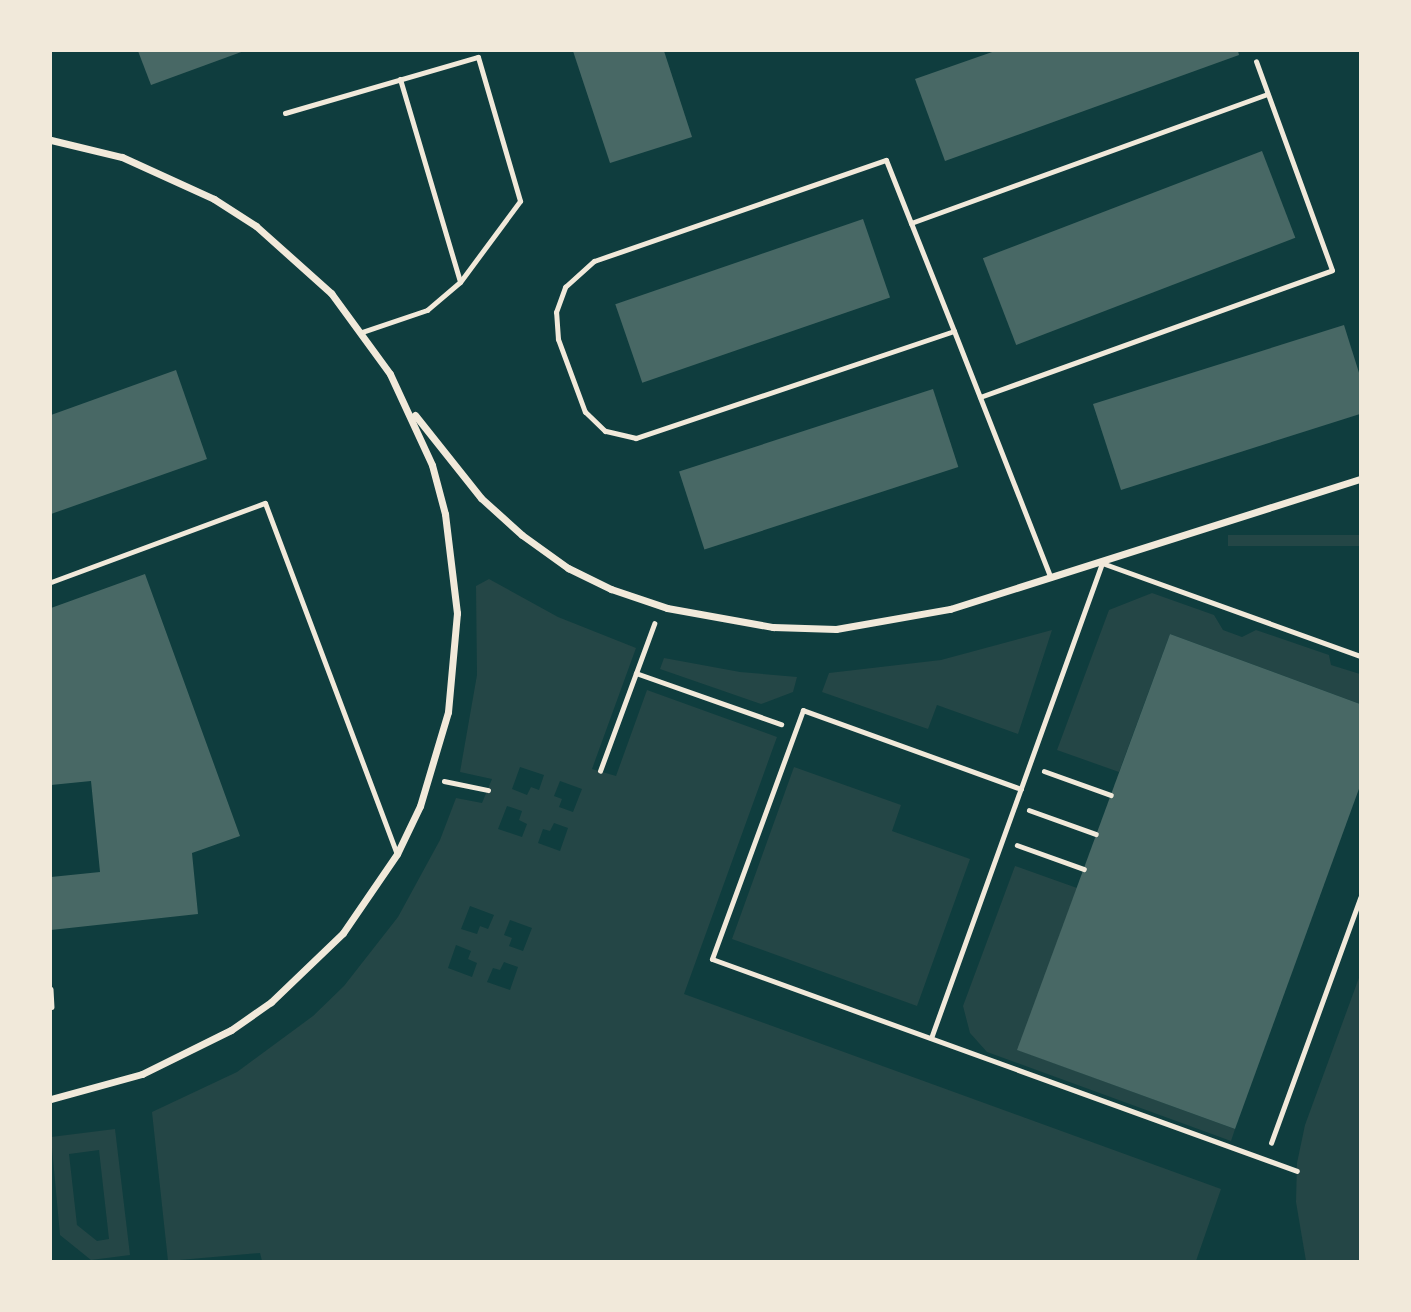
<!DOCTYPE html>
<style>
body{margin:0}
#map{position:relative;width:1411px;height:1312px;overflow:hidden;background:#0f3d3e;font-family:"Alegreya Sans",sans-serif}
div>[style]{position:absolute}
.green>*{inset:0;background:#244646;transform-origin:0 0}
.building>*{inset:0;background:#486865;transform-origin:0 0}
.path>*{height:4.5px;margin:-2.25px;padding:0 2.25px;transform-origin:2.25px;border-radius:2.25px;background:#f1e9da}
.service>*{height:5px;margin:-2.5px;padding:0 2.5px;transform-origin:2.5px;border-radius:2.5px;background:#f1e9da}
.minor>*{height:7px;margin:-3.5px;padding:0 3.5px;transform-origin:3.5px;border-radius:3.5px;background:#f1e9da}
span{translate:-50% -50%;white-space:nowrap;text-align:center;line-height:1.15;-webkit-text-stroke:7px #f1e9da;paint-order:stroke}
.frame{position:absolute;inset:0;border:52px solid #f1e9da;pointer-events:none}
</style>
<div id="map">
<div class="green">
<i style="left:1360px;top:535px;width:11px;height:132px;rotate:90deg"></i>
<i style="clip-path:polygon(evenodd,489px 579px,558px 617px,636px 648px,592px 769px,616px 776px,647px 690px,777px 737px,684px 994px,1221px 1189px,1196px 1261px,262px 1261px,260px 1253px,168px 1261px,152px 1112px,237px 1072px,313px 1016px,344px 986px,398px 917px,440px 840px,456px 798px,482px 803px,492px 779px,460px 772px,477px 675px,476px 586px,489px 579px,520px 767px,544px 775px,539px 790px,531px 787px,527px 795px,512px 789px,520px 767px,489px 579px,560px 781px,582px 789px,573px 812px,559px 807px,562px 799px,554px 796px,560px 781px,489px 579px,507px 806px,522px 811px,519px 820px,527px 824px,522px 837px,498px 829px,507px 806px,489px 579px,554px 823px,568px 828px,560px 851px,538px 843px,543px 829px,550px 831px,554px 823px,489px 579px,470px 906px,494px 915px,488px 929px,480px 926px,477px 934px,461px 929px,470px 906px,489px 579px,510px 920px,532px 928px,523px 951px,509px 946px,512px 938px,504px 935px,510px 920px,489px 579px,456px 945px,471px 951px,468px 959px,477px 963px,472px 977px,448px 968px,456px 945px,489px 579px,504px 962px,518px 967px,510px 990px,487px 982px,493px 968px,500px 970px,504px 962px)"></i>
<i style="clip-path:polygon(1152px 593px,1214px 615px,1223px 630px,1242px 637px,1256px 630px,1329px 655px,1331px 665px,1360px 674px,1360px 704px,1170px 634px,1119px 772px,1057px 750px,1109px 610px)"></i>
<i style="clip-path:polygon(1052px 630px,1018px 734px,937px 705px,928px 729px,822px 692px,829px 673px,941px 660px)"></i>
<i style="clip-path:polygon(664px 658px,740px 672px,797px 677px,793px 692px,761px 704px,660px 669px)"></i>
<i style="clip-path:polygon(794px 767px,901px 805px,892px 831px,970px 859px,917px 1006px,732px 939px)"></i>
<i style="clip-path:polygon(1015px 866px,1077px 888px,1018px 1050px,1235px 1129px,1231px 1141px,987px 1052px,970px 1033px,963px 1006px)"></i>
<i style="clip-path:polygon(1360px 975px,1360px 1261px,1306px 1261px,1296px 1202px,1297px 1163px,1305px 1125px)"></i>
<i style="clip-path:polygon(evenodd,115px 1129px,130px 1255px,91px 1260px,60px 1235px,51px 1137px,115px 1129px,99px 1150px,109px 1239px,97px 1241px,77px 1225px,69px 1154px,99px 1150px)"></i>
</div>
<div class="building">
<i style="clip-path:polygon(138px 51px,244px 51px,151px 85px)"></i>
<i style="clip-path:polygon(573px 51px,664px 51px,692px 137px,610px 163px)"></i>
<i style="clip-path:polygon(995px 51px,1238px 51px,1239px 55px,945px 161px,915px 79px)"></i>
<i style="left:1262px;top:151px;width:93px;height:299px;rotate:69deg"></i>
<i style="left:863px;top:219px;width:83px;height:262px;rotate:71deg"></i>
<i style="clip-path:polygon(1344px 325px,1360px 376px,1360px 414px,1121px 490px,1093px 404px)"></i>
<i style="clip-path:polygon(176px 370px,207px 459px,51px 514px,51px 415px)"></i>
<i style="left:933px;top:389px;width:82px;height:267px;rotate:72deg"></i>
<i style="clip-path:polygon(145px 574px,240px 836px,192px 853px,198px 914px,51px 930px,51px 877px,100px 872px,91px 781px,51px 785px,51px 608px)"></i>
<i style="clip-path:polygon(1170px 634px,1360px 704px,1360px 786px,1235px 1129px,1017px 1050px)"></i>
</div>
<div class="path">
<i style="left:636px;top:673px;width:154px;rotate:19.4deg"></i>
<i style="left:600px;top:771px;width:157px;rotate:-69.8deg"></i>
<i style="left:1044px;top:771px;width:71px;rotate:19.7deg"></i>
<i style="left:444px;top:781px;width:45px;rotate:11.6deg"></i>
<i style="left:1029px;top:810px;width:71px;rotate:19.7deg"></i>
<i style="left:1017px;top:845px;width:71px;rotate:19.7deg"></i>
<i style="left:51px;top:989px;width:18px;rotate:87deg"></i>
<i style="left:1271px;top:1143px;width:261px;rotate:-70deg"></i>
</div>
<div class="service">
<i style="left:400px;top:79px;width:211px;rotate:73.5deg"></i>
<i style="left:285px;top:113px;width:201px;rotate:-16.2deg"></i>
<i style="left:478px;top:57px;width:150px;rotate:73.7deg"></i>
<i style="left:520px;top:201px;width:101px;rotate:126.5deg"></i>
<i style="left:460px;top:282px;width:43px;rotate:139.7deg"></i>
<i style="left:427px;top:310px;width:69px;rotate:161.3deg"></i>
<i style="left:911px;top:223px;width:379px;rotate:-19.9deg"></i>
<i style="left:954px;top:331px;width:336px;rotate:161.4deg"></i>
<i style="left:636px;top:438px;width:32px;rotate:-167deg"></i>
<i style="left:605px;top:431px;width:28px;rotate:-136deg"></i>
<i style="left:585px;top:412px;width:78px;rotate:-110.3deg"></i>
<i style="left:558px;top:339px;width:27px;rotate:-94deg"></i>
<i style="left:556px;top:312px;width:27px;rotate:-70deg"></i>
<i style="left:565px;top:287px;width:39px;rotate:-42deg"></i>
<i style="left:594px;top:261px;width:309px;rotate:-19.1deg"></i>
<i style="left:886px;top:160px;width:68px;rotate:68.4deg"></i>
<i style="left:911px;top:223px;width:116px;rotate:68.3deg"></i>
<i style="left:954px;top:331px;width:265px;rotate:68.6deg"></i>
<i style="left:980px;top:397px;width:374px;rotate:-19.8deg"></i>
<i style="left:1332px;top:270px;width:222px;rotate:-110deg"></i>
<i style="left:51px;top:582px;width:228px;rotate:-20.3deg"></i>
<i style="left:265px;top:503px;width:375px;rotate:69.4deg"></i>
<i style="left:1021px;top:789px;width:232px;rotate:-160.1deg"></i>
<i style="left:803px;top:710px;width:265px;rotate:110.1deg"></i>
<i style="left:712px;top:959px;width:622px;rotate:19.92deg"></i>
<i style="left:931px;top:1038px;width:505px;rotate:-70.2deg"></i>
<i style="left:1102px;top:563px;width:274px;rotate:19.8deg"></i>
</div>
<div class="minor">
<i style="left:51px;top:140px;width:73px;rotate:13.5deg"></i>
<i style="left:122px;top:157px;width:101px;rotate:24.5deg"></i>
<i style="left:214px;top:199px;width:50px;rotate:32.7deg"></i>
<i style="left:256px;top:226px;width:101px;rotate:41.8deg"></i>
<i style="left:331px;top:293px;width:100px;rotate:53.9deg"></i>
<i style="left:390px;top:374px;width:100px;rotate:65.2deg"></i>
<i style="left:432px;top:465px;width:51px;rotate:75.1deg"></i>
<i style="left:445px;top:514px;width:100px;rotate:83.1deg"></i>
<i style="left:457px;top:613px;width:99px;rotate:95.2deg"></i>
<i style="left:448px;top:712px;width:98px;rotate:106.6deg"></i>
<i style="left:420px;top:806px;width:53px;rotate:115.6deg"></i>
<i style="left:397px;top:854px;width:96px;rotate:124.4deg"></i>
<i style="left:343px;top:933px;width:100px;rotate:136.2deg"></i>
<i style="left:271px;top:1002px;width:49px;rotate:145deg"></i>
<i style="left:231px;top:1030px;width:99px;rotate:153.7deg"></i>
<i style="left:142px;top:1074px;width:94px;rotate:164.6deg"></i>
<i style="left:415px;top:415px;width:106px;rotate:51.5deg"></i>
<i style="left:481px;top:498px;width:55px;rotate:42.1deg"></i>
<i style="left:522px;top:535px;width:57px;rotate:35.7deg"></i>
<i style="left:568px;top:568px;width:48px;rotate:26deg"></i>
<i style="left:611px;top:589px;width:59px;rotate:18.7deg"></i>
<i style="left:667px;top:608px;width:108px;rotate:10.2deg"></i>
<i style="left:773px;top:627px;width:63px;rotate:1.8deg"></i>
<i style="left:836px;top:629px;width:116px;rotate:-10deg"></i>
<i style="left:950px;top:609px;width:430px;rotate:-17.6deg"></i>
</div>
<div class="frame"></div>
</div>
